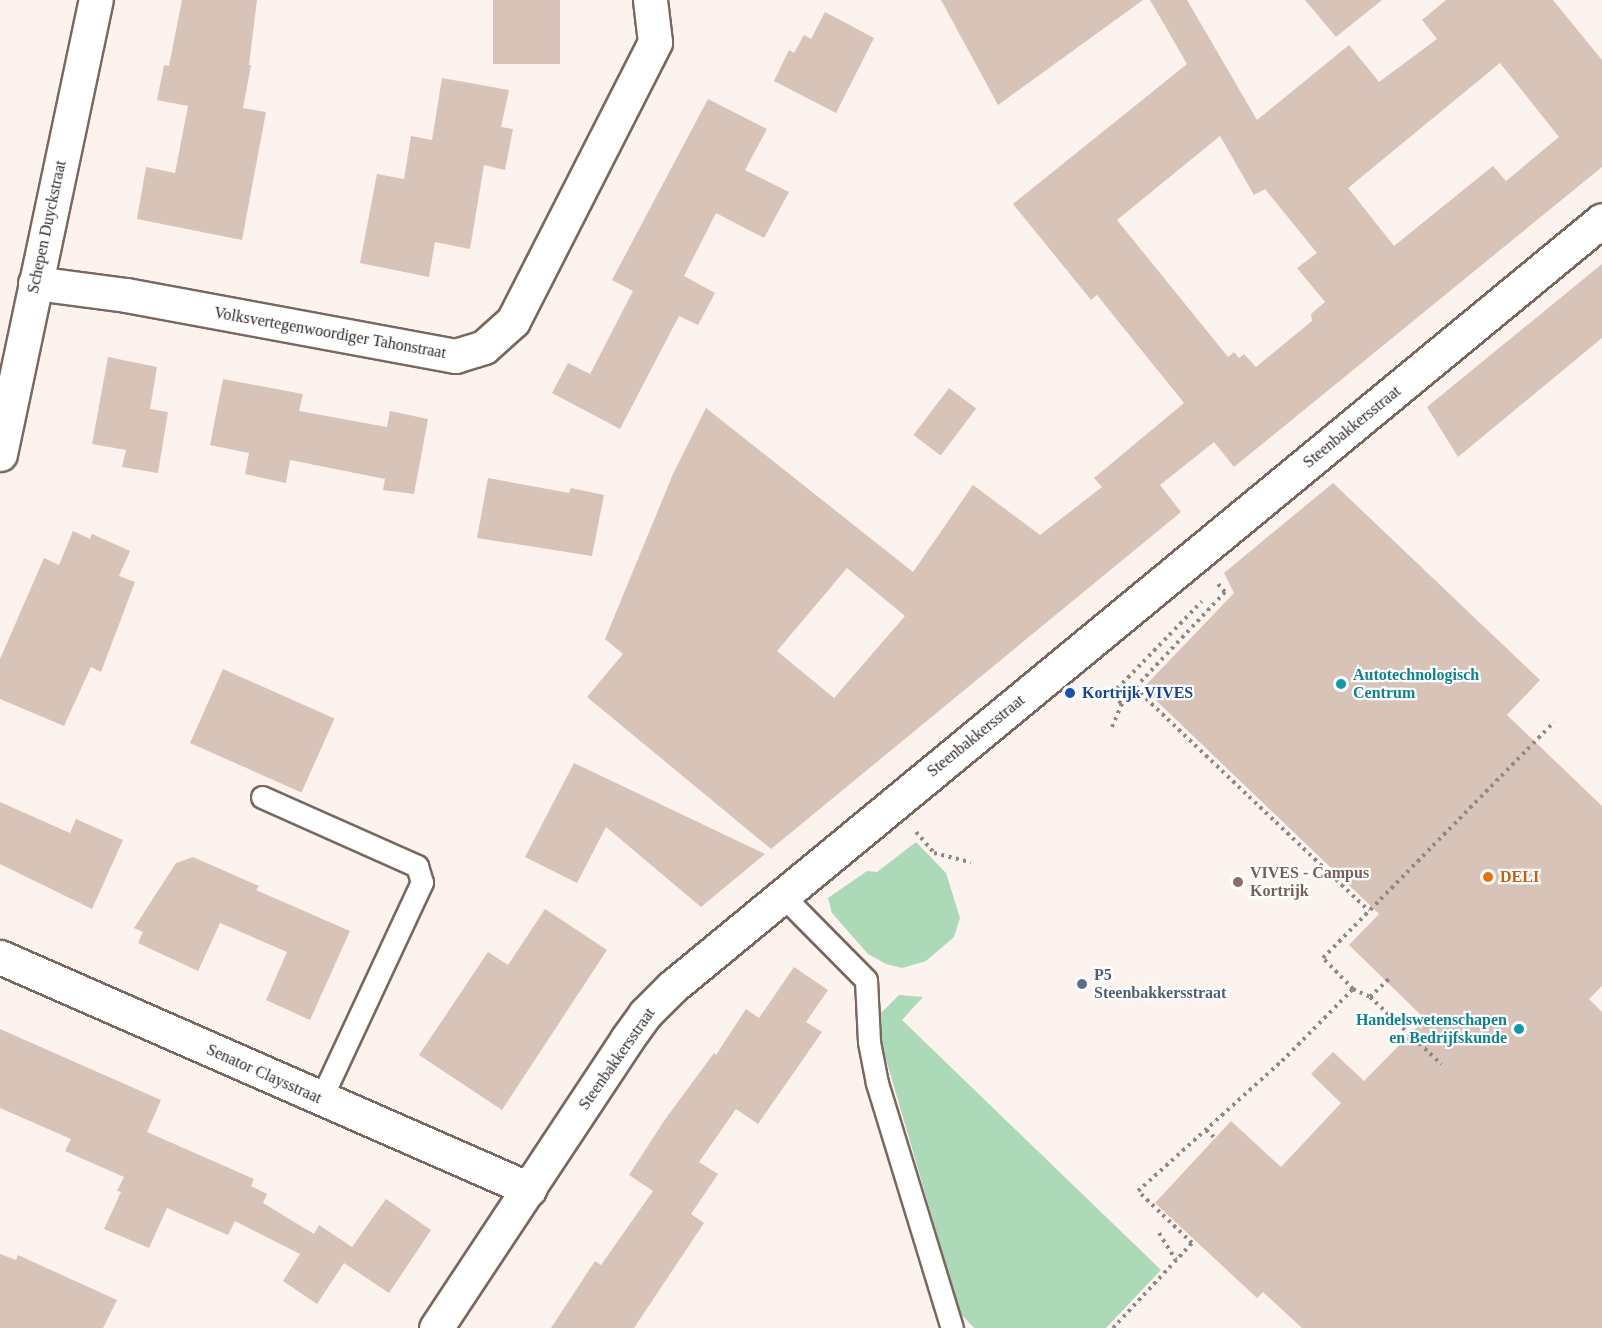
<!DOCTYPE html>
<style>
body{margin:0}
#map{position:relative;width:1602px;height:1328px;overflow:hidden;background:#fcf3ef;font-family:"Times New Roman",serif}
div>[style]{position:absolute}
.green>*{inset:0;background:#acdab9}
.building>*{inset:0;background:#d8c3b9;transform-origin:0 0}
.path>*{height:4px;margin-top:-2px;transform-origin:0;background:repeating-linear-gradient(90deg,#908884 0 3px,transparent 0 7.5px)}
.roads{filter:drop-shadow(2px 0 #7a685f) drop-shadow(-2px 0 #7a685f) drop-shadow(0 2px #7a685f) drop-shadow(0 -2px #7a685f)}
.service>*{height:21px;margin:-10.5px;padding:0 10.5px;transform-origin:10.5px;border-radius:10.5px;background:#fff}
.minor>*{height:33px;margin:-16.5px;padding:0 16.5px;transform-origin:16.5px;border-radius:16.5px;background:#fff}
.dots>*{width:16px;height:16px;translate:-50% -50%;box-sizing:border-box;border:3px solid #fff;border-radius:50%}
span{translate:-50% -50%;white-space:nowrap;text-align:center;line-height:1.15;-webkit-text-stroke:4.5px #fff;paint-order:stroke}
.street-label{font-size:16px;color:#302824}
.culture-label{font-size:16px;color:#0d838f;font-weight:700}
.left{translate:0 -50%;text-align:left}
.right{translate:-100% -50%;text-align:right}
.transit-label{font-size:16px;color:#164399;font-weight:700}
.education-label{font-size:16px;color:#785e54;font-weight:700}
.food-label{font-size:16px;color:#c56008;font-weight:700}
.service-label{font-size:16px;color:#4e5e75;font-weight:700}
</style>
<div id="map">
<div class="green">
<i style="clip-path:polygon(916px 842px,946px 873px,960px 918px,954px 937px,926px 961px,902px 968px,886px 964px,868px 954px,832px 913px,828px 898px,867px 871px,877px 872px)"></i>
<i style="clip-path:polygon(899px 995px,923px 997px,902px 1020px,1161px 1270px,1106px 1328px,974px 1328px,960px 1313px,881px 1042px,879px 1015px)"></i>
</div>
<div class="building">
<i style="clip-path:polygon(182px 0,257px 0,249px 65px,251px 65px,243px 108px,266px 112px,242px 240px,137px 219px,146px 167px,175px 173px,188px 106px,157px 100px,164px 65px,169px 66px)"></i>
<i style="left:493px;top:0;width:67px;height:64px"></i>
<i style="clip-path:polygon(941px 0,1143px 0,998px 105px)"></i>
<i style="clip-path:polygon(evenodd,1150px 0,1187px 0,1257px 120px,1349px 45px,1379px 82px,1437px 39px,1422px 20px,1446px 0,1553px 0,1602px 60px,1602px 167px,1234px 467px,1214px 442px,1160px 485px,1181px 512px,771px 849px,587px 697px,623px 654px,605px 639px,673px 474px,706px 408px,913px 572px,973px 485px,1040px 535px,1102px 487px,1094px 478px,1184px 403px,1097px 295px,1091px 300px,1013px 204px,1187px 64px,1150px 0,1500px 63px,1559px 137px,1506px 181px,1493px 166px,1394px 246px,1348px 188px,1500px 63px,1150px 0,1220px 136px,1254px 195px,1265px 189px,1317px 253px,1297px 268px,1325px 302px,1311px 314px,1312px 321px,1256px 367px,1244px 354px,1239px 358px,1234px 352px,1228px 357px,1117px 220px,1220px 136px,1150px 0,847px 568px,905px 616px,834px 698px,777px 651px,847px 568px)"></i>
<i style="clip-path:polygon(1305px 0,1382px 0,1336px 37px)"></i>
<i style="clip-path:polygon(825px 12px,874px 38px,836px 113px,774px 81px,789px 50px,794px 53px,804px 35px,811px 39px)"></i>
<i style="clip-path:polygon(442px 78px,509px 90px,501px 127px,513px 129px,505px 170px,484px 165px,470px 249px,435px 242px,429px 277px,360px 263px,377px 174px,404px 179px,411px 136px,432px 140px)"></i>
<i style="clip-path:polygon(708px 99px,767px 129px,745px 170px,789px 192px,764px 238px,716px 213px,684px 276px,715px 293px,698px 325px,679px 316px,620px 429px,552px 393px,568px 363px,590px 374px,633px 291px,612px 280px)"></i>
<i style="clip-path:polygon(1602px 264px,1602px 338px,1458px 457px,1427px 407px)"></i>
<i style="clip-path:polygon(108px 357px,157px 367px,150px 409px,168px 412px,158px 473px,122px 467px,126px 450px,92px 444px)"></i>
<i style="clip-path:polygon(223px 379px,303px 394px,299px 411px,387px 427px,390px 411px,428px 419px,414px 494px,383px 490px,385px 479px,290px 460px,286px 483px,245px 474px,249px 453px,210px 445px)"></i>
<i style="left:949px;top:388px;width:34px;height:59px;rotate:37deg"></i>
<i style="clip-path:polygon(488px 478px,569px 493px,571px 488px,604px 495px,592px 556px,477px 538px)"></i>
<i style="clip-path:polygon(1333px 483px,1540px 680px,1507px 715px,1602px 806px,1602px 986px,1589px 999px,1602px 1012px,1602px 1328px,1302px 1328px,1263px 1292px,1257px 1298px,1155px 1203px,1231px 1121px,1281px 1167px,1341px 1103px,1311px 1074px,1333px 1052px,1364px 1081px,1425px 1019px,1349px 945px,1379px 914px,1143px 688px,1234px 593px,1224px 573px)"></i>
<i style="clip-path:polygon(73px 531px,90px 539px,92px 534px,130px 551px,119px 576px,135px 582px,101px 672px,91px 667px,64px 726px,0 699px,0 659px,44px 558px,59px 565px)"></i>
<i style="left:223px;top:669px;width:122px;height:81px;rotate:24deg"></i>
<i style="clip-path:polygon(574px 763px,765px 854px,701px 907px,606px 827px,577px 883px,525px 857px)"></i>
<i style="clip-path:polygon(0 802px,70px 833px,76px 819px,123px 840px,92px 909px,0 864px)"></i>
<i style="clip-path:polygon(193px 857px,259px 886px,256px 890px,350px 931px,310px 1020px,266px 1000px,287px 952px,220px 923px,198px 971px,138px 943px,143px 932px,134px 928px,176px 863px)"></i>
<i style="clip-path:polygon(545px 909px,607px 950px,502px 1110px,419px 1055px,488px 952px,508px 965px)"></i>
<i style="clip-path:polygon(794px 967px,828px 990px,806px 1022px,822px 1032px,758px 1124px,736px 1109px,699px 1162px,718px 1174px,691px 1214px,704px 1223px,634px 1328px,551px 1328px,595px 1261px,601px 1265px,653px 1191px,629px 1175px,664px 1121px,714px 1053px,716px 1055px,746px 1009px,759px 1018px)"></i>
<i style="clip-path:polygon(0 1029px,161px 1100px,147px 1132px,254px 1179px,251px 1186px,267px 1194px,263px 1203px,314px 1234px,319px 1225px,352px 1247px,386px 1199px,431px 1230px,389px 1293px,344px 1263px,317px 1304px,283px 1281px,300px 1254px,235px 1221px,228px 1235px,167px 1208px,149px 1248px,104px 1229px,121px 1192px,117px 1191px,124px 1177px,65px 1151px,71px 1139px,0 1108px)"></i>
<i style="clip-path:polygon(0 1254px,16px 1260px,18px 1255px,117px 1300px,103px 1328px,0 1328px)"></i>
</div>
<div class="path">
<i style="left:1218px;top:584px;width:11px;rotate:49deg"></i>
<i style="left:1225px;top:592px;width:132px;rotate:133.2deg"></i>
<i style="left:1135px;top:688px;width:323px;rotate:43.6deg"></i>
<i style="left:1121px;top:703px;width:13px;rotate:-135deg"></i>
<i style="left:1112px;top:694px;width:129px;rotate:-45.9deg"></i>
<i style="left:1112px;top:727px;width:30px;rotate:-67deg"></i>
<i style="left:1124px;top:699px;width:16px;rotate:-45deg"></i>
<i style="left:916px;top:832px;width:28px;rotate:49deg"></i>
<i style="left:934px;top:853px;width:38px;rotate:14deg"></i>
<i style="left:1353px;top:989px;width:19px;rotate:25deg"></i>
<i style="left:1370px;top:997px;width:98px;rotate:43.3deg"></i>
<i style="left:1370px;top:997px;width:29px;rotate:-44deg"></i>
<i style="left:1206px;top:1130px;width:12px;rotate:42deg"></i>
<i style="left:1159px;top:1233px;width:32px;rotate:58deg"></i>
<i style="left:1113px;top:1328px;width:116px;rotate:-47.1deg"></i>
<i style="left:1192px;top:1243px;width:75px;rotate:-136.1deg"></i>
<i style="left:1138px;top:1191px;width:194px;rotate:-42.1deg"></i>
<i style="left:1282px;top:1061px;width:101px;rotate:-45.4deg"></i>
<i style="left:1353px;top:989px;width:43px;rotate:-134.1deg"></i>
<i style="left:1323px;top:958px;width:330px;rotate:-45.6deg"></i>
</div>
<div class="roads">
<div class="service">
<i style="left:262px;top:797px;width:170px;rotate:24deg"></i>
<i style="left:417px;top:866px;width:17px;rotate:73deg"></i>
<i style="left:422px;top:882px;width:239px;rotate:115deg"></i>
<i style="left:783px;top:896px;width:118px;rotate:45.3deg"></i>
<i style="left:866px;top:980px;width:62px;rotate:87.2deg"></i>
<i style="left:869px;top:1042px;width:42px;rotate:79deg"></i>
<i style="left:877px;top:1083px;width:256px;rotate:73deg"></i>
</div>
<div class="minor">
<i style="left:35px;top:283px;width:92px;rotate:7.5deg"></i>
<i style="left:126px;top:295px;width:335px;rotate:10.5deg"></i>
<i style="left:455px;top:356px;width:30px;rotate:-17deg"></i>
<i style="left:484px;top:347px;width:39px;rotate:-42deg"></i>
<i style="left:513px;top:321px;width:313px;rotate:-63deg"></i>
<i style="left:655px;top:42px;width:42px;rotate:-96.8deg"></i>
<i style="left:0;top:454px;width:464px;rotate:-78.1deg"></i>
<i style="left:0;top:957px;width:578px;rotate:23.68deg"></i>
<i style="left:436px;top:1328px;width:346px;rotate:-56.5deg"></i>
<i style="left:627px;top:1039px;width:31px;rotate:-54deg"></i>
<i style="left:645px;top:1014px;width:38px;rotate:-45deg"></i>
<i style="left:672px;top:987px;width:1205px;rotate:-39.51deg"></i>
</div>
</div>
<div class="dots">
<i style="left:1341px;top:684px;background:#0f9aa8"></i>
<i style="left:1070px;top:693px;background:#1a4fb4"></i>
<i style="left:1488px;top:877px;background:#e8710a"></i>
<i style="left:1238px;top:882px;background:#8d6e63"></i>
<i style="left:1082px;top:984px;background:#5c6f8a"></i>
<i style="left:1519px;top:1029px;background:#0f9aa8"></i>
</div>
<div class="street-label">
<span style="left:47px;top:227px;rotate:-78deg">Schepen Duyckstraat</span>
<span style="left:330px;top:333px;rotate:10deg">Volksvertegenwoordiger Tahonstraat</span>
<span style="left:1352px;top:427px;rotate:-39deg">Steenbakkersstraat</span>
<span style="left:976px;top:736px;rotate:-39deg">Steenbakkersstraat</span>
<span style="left:617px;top:1059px;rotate:-55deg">Steenbakkersstraat</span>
<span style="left:264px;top:1074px;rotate:24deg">Senator Claysstraat</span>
</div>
<div class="culture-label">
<span class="left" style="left:1353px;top:684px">Autotechnologisch<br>Centrum</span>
<span class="right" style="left:1507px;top:1029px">Handelswetenschapen<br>en Bedrijfskunde</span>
</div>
<div class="transit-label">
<span class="left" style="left:1082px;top:693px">Kortrijk VIVES</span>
</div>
<div class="education-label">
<span class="left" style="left:1250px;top:882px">VIVES - Campus<br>Kortrijk</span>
</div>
<div class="food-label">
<span class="left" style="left:1500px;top:877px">DELI</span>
</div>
<div class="service-label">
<span class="left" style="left:1094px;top:984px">P5<br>Steenbakkersstraat</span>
</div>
</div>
